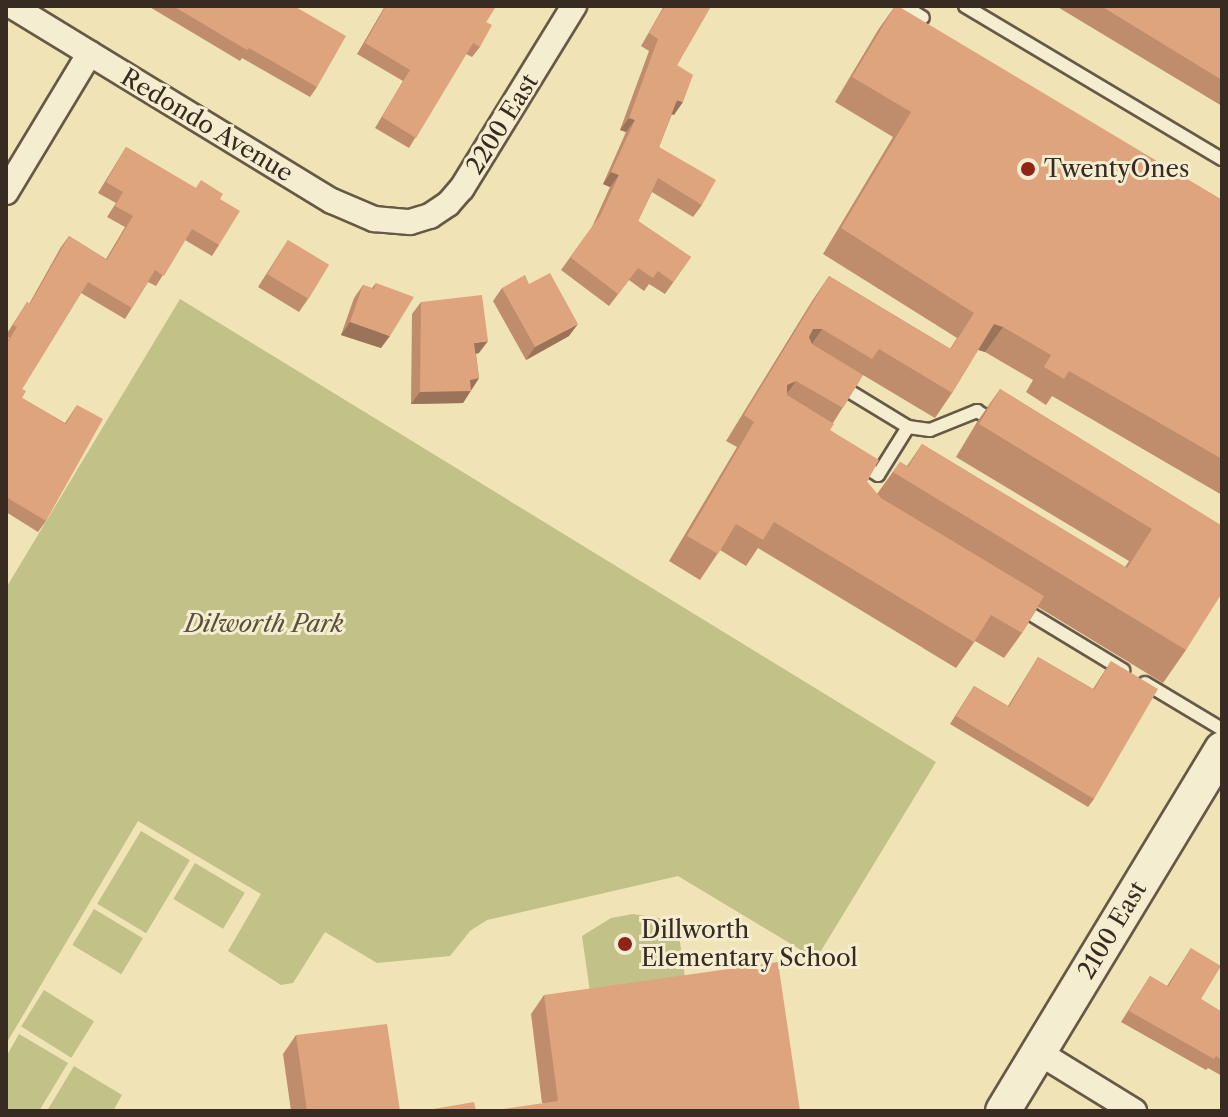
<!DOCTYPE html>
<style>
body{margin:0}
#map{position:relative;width:1228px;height:1117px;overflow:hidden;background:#f0e3b5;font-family:"Libre Caslon Text",serif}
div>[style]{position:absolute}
.green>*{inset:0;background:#c1c188;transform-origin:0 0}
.roads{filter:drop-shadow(2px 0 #665946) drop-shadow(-2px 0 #665946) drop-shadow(0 2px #665946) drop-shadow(0 -2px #665946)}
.lane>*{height:12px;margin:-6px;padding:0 6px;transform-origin:6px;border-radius:6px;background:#f5edcf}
.street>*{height:24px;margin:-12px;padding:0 12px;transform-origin:12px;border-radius:12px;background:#f5edcf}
.secondary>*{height:34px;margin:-17px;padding:0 17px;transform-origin:17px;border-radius:17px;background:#f5edcf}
.wall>*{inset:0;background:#bf8d6c}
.shaded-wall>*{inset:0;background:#9b7358}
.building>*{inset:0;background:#dea47d;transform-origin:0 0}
.dots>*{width:22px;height:22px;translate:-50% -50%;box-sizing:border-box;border:4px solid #f5edcf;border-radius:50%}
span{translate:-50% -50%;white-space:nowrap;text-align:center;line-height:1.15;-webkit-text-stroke:6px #f5edcf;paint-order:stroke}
.street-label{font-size:24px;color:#382b21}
.poi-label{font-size:24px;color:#382b21}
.left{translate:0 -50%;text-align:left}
.park-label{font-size:24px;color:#5a503b;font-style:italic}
.frame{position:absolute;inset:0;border:8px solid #382b21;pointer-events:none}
</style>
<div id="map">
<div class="green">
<i style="clip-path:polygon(180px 299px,936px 762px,816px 959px,678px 876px,487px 920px,470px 931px,450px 956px,377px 963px,325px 932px,293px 983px,281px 985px,228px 951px,261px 894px,138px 821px,6px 1044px,6px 588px)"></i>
<i style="left:141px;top:831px;width:57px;height:85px;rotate:31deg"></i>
<i style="left:195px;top:863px;width:58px;height:42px;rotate:31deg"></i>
<i style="left:94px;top:909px;width:57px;height:42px;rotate:31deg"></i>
<i style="clip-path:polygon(633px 914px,677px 921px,687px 992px,592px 1006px,582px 936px,611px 918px)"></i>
<i style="left:44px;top:990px;width:59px;height:43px;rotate:32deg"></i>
<i style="clip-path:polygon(19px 1034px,68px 1063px,39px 1111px,6px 1111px,6px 1057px)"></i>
<i style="clip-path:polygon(74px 1066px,122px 1095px,113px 1111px,47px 1111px)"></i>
</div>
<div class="roads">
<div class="lane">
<i style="left:904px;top:6px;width:22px;rotate:32deg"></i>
<i style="left:965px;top:6px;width:299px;rotate:30.8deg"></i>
<i style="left:839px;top:385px;width:81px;rotate:31.3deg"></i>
<i style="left:860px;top:464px;width:21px;rotate:31deg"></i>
<i style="left:878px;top:475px;width:57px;rotate:-58deg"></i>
<i style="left:908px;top:427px;width:22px;rotate:8deg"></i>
<i style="left:930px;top:430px;width:51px;rotate:-22deg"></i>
<i style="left:977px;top:411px;width:22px;rotate:32deg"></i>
<i style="left:1019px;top:607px;width:122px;rotate:31.2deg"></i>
<i style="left:1145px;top:683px;width:90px;rotate:30.9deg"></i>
</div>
<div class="street">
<i style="left:12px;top:6px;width:375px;rotate:31.4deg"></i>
<i style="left:332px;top:201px;width:46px;rotate:23.2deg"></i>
<i style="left:374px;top:219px;width:36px;rotate:5deg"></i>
<i style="left:410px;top:222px;width:21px;rotate:-17deg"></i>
<i style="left:430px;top:216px;width:22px;rotate:-34deg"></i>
<i style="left:448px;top:204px;width:21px;rotate:-49deg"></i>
<i style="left:462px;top:188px;width:214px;rotate:-58.4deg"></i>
<i style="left:6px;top:192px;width:162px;rotate:-58.9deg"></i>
<i style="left:1038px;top:1052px;width:113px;rotate:31.6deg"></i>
</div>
<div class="secondary">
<i style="left:1003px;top:1111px;width:423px;rotate:-58.8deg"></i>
</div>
</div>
<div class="wall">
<i style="clip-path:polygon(148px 6px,294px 6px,317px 87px,310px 97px,242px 58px,240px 61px)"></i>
<i style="clip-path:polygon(385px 6px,496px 6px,486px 22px,480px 47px,472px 57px,466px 54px,409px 148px,375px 128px,403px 81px,357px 54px)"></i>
<i style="clip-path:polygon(664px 6px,711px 6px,677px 65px,674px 115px,672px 114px,659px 147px,702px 205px,693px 217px,652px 192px,638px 221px,691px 257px,665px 294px,649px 284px,644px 291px,629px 280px,609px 306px,561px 270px,592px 227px,610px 187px,603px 184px,626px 132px,620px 130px,649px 51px,641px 46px)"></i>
<i style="clip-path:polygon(895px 6px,1222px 200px,1222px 495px,1052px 396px,1046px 405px,1026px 392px,1033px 380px,985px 352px,978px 350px,952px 393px,935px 418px,863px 375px,833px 423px,830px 430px,867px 482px,877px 494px,900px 462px,907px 466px,922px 444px,1125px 567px,1129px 561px,956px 457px,977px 422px,1000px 389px,1222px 526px,1186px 650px,1163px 683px,1038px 607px,1022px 633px,1004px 658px,975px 641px,956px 668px,758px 548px,746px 566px,720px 550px,700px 580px,669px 561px,737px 447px,726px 441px,812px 301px,829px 276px,950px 349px,957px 338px,823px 254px,893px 137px,835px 102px,878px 30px)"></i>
<i style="clip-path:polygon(1056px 6px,1222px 6px,1222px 106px)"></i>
<i style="clip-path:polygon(126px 147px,195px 188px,220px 199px,219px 245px,212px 256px,185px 240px,156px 286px,148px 282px,125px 319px,81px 293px,22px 389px,22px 398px,65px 423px,77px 405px,46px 521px,38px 532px,6px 512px,6px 343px,9px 338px,6px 335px,27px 302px,29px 304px,61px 247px,69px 236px,106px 259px,125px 227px,107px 217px,116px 203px,98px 193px)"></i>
<i style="clip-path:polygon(288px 240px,308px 299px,299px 312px,258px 287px)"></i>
<i style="clip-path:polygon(376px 283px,381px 348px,341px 335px,354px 298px,363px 285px,372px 288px)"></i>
<i style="clip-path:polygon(529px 284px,569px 336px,526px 360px,493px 301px,502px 288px)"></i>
<i style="clip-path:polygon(421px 302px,479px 353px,476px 354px,479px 378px,463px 403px,411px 404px,412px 314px)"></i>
<i style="clip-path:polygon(1038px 657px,1093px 689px,1111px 661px,1094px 799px,1088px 807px,950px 724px,974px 686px,1008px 706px)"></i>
<i style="clip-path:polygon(1191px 948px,1201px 999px,1222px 1012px,1222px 1076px,1208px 1068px,1206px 1070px,1121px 1022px,1150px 976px,1167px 986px)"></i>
<i style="clip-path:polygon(544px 995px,800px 1111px,542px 1103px,531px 1014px)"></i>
<i style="clip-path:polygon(296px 1035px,400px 1111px,291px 1111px,283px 1054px)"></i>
</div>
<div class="shaded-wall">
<i style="clip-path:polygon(677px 100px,683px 102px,674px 115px,668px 113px)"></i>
<i style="clip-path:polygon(629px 118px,635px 120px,626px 132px,620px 130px)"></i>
<i style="clip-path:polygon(611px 172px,619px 175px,610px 187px,603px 184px)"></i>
<i style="clip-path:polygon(350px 322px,390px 336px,381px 348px,341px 335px)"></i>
<i style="clip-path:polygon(578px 324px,569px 336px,526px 360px,535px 347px)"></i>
<i style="clip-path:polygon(994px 324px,1003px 327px,985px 352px,976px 349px)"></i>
<i style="clip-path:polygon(813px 329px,822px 329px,805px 354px,795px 355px)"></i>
<i style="clip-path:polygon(488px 341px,479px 353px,466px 355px,474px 343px)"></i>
<i style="clip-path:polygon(479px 378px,463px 403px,411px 404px,420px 392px)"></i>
<i style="clip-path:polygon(796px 381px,778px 406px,787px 385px)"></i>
</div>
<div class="building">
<i style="clip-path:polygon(173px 6px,294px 6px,346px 36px,317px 87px,249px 48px,247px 50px)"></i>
<i style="clip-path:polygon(386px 6px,496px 6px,486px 22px,492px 25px,480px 47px,473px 43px,416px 138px,382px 117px,410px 70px,365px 43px)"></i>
<i style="clip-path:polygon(665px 6px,711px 6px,677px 65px,693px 75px,683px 102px,677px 100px,659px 147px,716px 180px,702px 205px,658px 178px,638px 221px,691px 257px,673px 282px,658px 271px,653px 278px,638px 268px,618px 294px,570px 257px,600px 216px,619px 175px,611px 172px,635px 120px,629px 118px,658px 39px,649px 33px)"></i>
<i style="clip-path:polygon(895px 6px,898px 6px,1222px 200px,1222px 459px,1069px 371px,1064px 379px,1044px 367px,1051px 355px,1003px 327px,994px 324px,952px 393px,879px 349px,872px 359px,822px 329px,813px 329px,809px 337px,812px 344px,863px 375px,843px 408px,796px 381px,787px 385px,787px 395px,834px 424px,830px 430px,879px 460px,867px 482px,881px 498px,1044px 596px,1022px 633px,991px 615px,974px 642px,774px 522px,763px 540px,736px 524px,718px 554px,687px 536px,754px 422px,744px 415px,829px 276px,951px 349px,974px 313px,841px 228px,911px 112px,852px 77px)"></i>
<i style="clip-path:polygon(1101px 6px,1222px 6px,1222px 80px)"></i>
<i style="clip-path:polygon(126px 147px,196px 188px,201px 180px,223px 194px,220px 199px,240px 211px,219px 245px,192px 229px,164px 276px,155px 270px,132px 308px,88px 282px,22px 389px,26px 391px,22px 398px,66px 424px,77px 405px,103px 419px,46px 521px,6px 497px,6px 345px,17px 327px,13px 325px,27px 302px,30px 304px,69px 236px,107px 260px,133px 216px,115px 206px,123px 192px,106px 182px)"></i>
<i style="left:288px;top:240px;width:48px;height:40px;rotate:31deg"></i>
<i style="clip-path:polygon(550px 273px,578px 324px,535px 347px,502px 288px,525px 275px,529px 284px)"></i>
<i style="clip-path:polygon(376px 283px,414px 297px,390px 336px,350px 322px,363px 285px,374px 289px)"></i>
<i style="clip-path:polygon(482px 295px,488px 341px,474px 343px,479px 378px,470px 380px,471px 391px,420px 392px,421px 302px)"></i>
<i style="clip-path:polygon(1000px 389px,1222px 526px,1222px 593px,1186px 650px,893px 472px,900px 462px,908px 467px,922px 444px,1127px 568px,1152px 529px,979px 424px)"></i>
<i style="clip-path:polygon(1038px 657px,1094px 690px,1111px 661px,1158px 689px,1094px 799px,956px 716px,974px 686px,1009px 707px)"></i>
<i style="clip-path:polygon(1191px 948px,1221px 966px,1201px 999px,1222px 1012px,1222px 1060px,1216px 1056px,1214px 1059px,1129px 1011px,1150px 976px,1168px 987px)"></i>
<i style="clip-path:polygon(778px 962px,800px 1111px,490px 1111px,558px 1101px,544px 995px)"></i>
<i style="clip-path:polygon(387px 1024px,400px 1111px,307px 1111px,296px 1035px)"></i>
<i style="clip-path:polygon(474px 1102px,476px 1111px,422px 1111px)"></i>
</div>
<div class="dots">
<i style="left:1028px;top:169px;background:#8f2418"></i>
<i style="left:625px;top:944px;background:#8f2418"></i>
</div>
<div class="street-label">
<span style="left:502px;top:124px;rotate:-58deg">2200 East</span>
<span style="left:207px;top:125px;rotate:31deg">Redondo Avenue</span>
<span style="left:1112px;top:930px;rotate:-59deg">2100 East</span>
</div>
<div class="poi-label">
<span class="left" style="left:1044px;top:169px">TwentyOnes</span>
<span class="left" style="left:641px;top:944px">Dillworth<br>Elementary School</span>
</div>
<div class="park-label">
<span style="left:264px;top:624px">Dilworth Park</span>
</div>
<div class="frame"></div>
</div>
